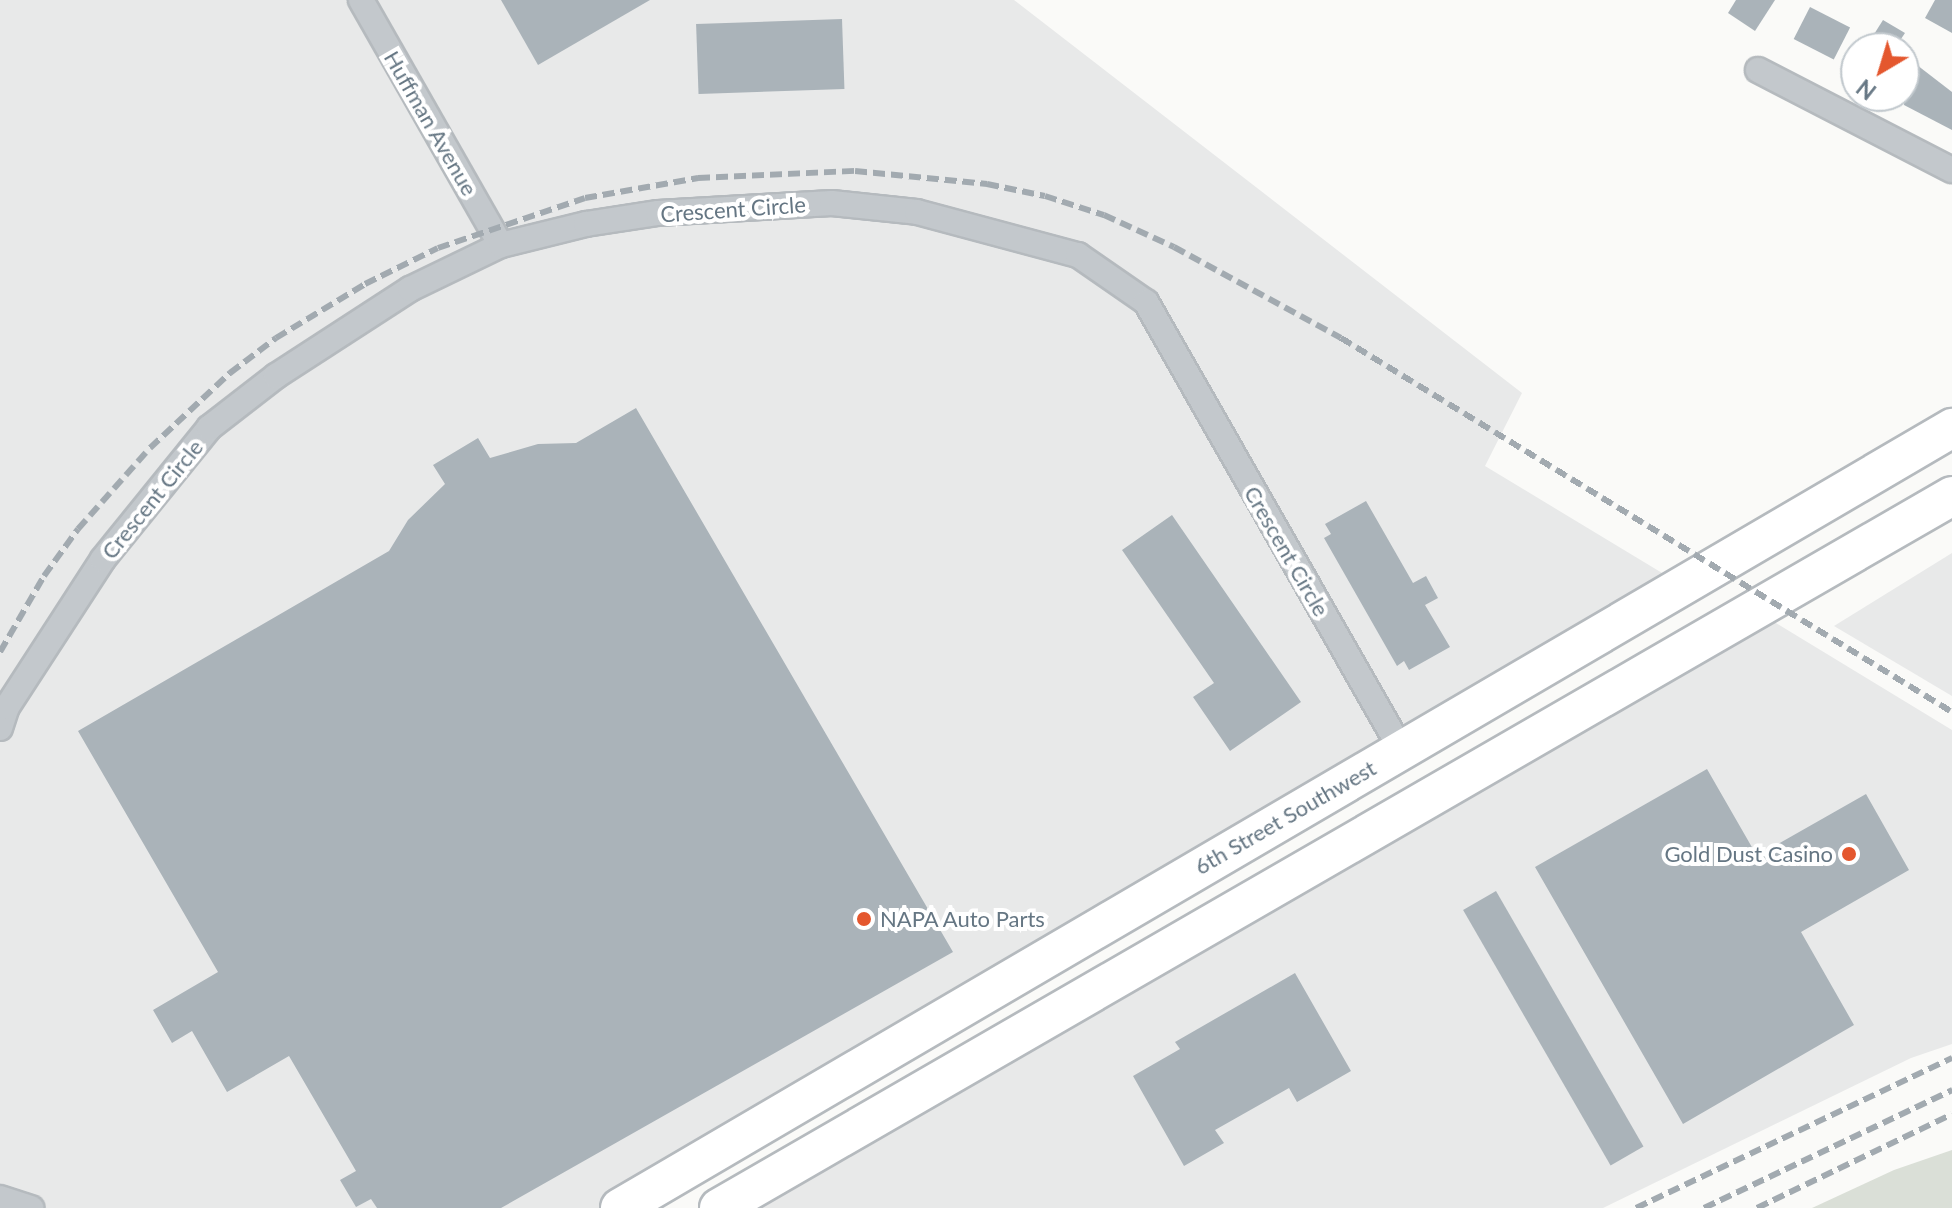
<!DOCTYPE html>
<style>
body{margin:0}
#map{position:relative;width:1952px;height:1208px;overflow:hidden;background:#fafaf8;font-family:Lato,sans-serif}
div>[style]{position:absolute}
.built>*{inset:0;background:#e8e9e9}
.green>*{inset:0;background:#dadfd7}
.building>*{inset:0;background:#aab3b9;transform-origin:0 0}
.roads{filter:drop-shadow(2px 0 #b5babe) drop-shadow(-2px 0 #b5babe) drop-shadow(0 2px #b5babe) drop-shadow(0 -2px #b5babe)}
.minor>*{height:24px;margin:-12px;padding:0 12px;transform-origin:12px;border-radius:12px;background:#c3c8cc}
.primary>*{height:38px;margin:-19px;padding:0 19px;transform-origin:19px;border-radius:19px;background:#fff}
.rail>*{height:6px;margin-top:-3px;transform-origin:0;background:repeating-linear-gradient(90deg,#a2aab0 0 12px,transparent 0 18px)}
.dots>*{width:22px;height:22px;translate:-50% -50%;box-sizing:border-box;border:4px solid #fff;border-radius:50%}
span{translate:-50% -50%;white-space:nowrap;text-align:center;line-height:1.15;-webkit-text-stroke:8px #fff;paint-order:stroke}
.street-label{font-size:22px;color:#657683}
.poi-label{font-size:22px;color:#657683}
.right{translate:-100% -50%;text-align:right}
.left{translate:0 -50%;text-align:left}
.north{position:absolute;left:1840px;top:32px;width:80px;height:80px;box-sizing:border-box;background:#fff;border:2px solid #c1c8cd;border-radius:50%;rotate:218deg;font-size:22px;font-weight:700;line-height:32px;text-align:center;color:#657683}
.north::after{content:'';display:block;margin:auto;width:28px;height:36px;background:#e4572e;clip-path:polygon(50% 0,100% 100%,50% 72%,0 100%)}
</style>
<div id="map">
<div class="built">
<i style="clip-path:polygon(0 0,1014px 0,1522px 393px,1485px 466px,1682px 585px,618px 1208px,0 1208px)"></i>
<i style="clip-path:polygon(1952px 553px,1952px 696px,1834px 626px)"></i>
<i style="clip-path:polygon(1753px 609px,1952px 730px,1952px 1044px,1911px 1058px,1603px 1208px,722px 1208px)"></i>
</div>
<div class="green">
<i style="clip-path:polygon(1952px 1150px,1952px 1208px,1812px 1208px,1894px 1170px)"></i>
</div>
<div class="building">
<i style="clip-path:polygon(501px 0,650px 0,538px 65px)"></i>
<i style="clip-path:polygon(1736px 0,1775px 0,1755px 31px,1728px 13px)"></i>
<i style="clip-path:polygon(1935px 0,1952px 0,1952px 33px,1925px 18px)"></i>
<i style="left:1810px;top:7px;width:45px;height:36px;rotate:27deg"></i>
<i style="left:842px;top:19px;width:70px;height:146px;rotate:88deg"></i>
<i style="clip-path:polygon(1883px 20px,1905px 33px,1895px 48px,1884px 48px,1871px 39px)"></i>
<i style="clip-path:polygon(1904px 55px,1952px 92px,1952px 130px,1904px 105px)"></i>
<i style="clip-path:polygon(636px 408px,953px 952px,501px 1208px,377px 1208px,371px 1199px,356px 1207px,340px 1180px,356px 1171px,289px 1056px,227px 1092px,192px 1031px,172px 1043px,153px 1010px,218px 972px,78px 731px,389px 551px,408px 520px,445px 484px,433px 465px,478px 438px,490px 458px,538px 444px,576px 443px)"></i>
<i style="clip-path:polygon(1366px 501px,1413px 583px,1426px 576px,1438px 598px,1425px 605px,1450px 647px,1409px 670px,1404px 661px,1397px 666px,1324px 538px,1331px 534px,1325px 524px)"></i>
<i style="clip-path:polygon(1172px 515px,1301px 702px,1230px 751px,1193px 697px,1214px 683px,1122px 550px)"></i>
<i style="clip-path:polygon(1707px 769px,1757px 856px,1866px 794px,1909px 870px,1801px 932px,1854px 1025px,1683px 1124px,1535px 867px)"></i>
<i style="left:1496px;top:891px;width:295px;height:38px;rotate:60deg"></i>
<i style="clip-path:polygon(1295px 973px,1351px 1071px,1297px 1102px,1289px 1088px,1215px 1130px,1224px 1143px,1184px 1166px,1133px 1076px,1180px 1049px,1175px 1042px)"></i>
</div>
<div class="roads">
<div class="minor">
<i style="left:361px;top:0;width:282px;rotate:60.3deg"></i>
<i style="left:1758px;top:70px;width:218px;rotate:27.3deg"></i>
<i style="left:0;top:728px;width:22px;rotate:-72deg"></i>
<i style="left:7px;top:707px;width:176px;rotate:-57deg"></i>
<i style="left:103px;top:559px;width:169px;rotate:-51deg"></i>
<i style="left:209px;top:428px;width:85px;rotate:-37.8deg"></i>
<i style="left:276px;top:376px;width:160px;rotate:-33deg"></i>
<i style="left:410px;top:289px;width:101px;rotate:-25.8deg"></i>
<i style="left:501px;top:245px;width:88px;rotate:-13.9deg"></i>
<i style="left:586px;top:224px;width:73px;rotate:-8.7deg"></i>
<i style="left:658px;top:213px;width:174px;rotate:-3.3deg"></i>
<i style="left:832px;top:203px;width:85px;rotate:6deg"></i>
<i style="left:917px;top:212px;width:167px;rotate:15deg"></i>
<i style="left:1078px;top:255px;width:83px;rotate:34.7deg"></i>
<i style="left:1146px;top:302px;width:515px;rotate:60.3deg"></i>
<i style="left:0;top:1198px;width:33px;rotate:18deg"></i>
</div>
<div class="primary">
<i style="left:620px;top:1208px;width:1544px;rotate:-30.35deg"></i>
<i style="left:719px;top:1208px;width:1424px;rotate:-30deg"></i>
</div>
</div>
<div class="rail">
<i style="left:0;top:652px;width:88px;rotate:-59.9deg"></i>
<i style="left:44px;top:576px;width:58px;rotate:-54.1deg"></i>
<i style="left:78px;top:529px;width:108px;rotate:-48.4deg"></i>
<i style="left:150px;top:448px;width:110px;rotate:-43.2deg"></i>
<i style="left:230px;top:373px;width:58px;rotate:-37.3deg"></i>
<i style="left:276px;top:338px;width:104px;rotate:-31.2deg"></i>
<i style="left:365px;top:284px;width:81px;rotate:-26.3deg"></i>
<i style="left:438px;top:248px;width:155px;rotate:-18.8deg"></i>
<i style="left:585px;top:198px;width:115px;rotate:-10deg"></i>
<i style="left:698px;top:178px;width:157px;rotate:-2.6deg"></i>
<i style="left:855px;top:171px;width:133px;rotate:5.6deg"></i>
<i style="left:987px;top:184px;width:59px;rotate:11.7deg"></i>
<i style="left:1045px;top:196px;width:62px;rotate:17.9deg"></i>
<i style="left:1104px;top:215px;width:77px;rotate:24.6deg"></i>
<i style="left:1174px;top:247px;width:190px;rotate:28.6deg"></i>
<i style="left:1341px;top:338px;width:716px;rotate:31.47deg"></i>
<i style="left:1636px;top:1208px;width:350px;rotate:-25.4deg"></i>
<i style="left:1704px;top:1208px;width:275px;rotate:-25.4deg"></i>
<i style="left:1757px;top:1208px;width:216px;rotate:-25.7deg"></i>
</div>
<div class="dots">
<i style="left:1849px;top:854px;background:#e4572e"></i>
<i style="left:864px;top:919px;background:#e4572e"></i>
</div>
<div class="street-label">
<span style="left:431px;top:123px;rotate:60deg">Huffman Avenue</span>
<span style="left:733px;top:209px;rotate:-4deg">Crescent Circle</span>
<span style="left:152px;top:499px;rotate:-51deg">Crescent Circle</span>
<span style="left:1287px;top:551px;rotate:60deg">Crescent Circle</span>
<span style="left:1285px;top:817px;rotate:-30deg">6th Street Southwest</span>
</div>
<div class="poi-label">
<span class="right" style="left:1833px;top:854px">Gold Dust Casino</span>
<span class="left" style="left:880px;top:919px">NAPA Auto Parts</span>
</div>
<div class="north">N</div>
</div>
